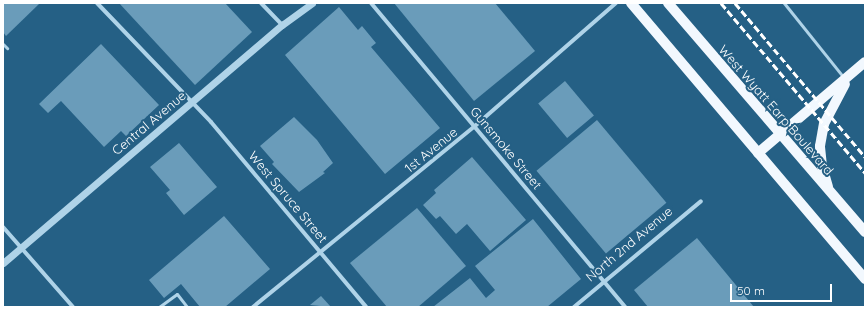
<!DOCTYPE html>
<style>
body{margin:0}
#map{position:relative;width:868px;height:310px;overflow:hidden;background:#256085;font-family:Quicksand,sans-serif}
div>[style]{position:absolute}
.building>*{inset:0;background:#6a9cba;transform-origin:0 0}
.service>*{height:3px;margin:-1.5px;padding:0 1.5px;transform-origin:1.5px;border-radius:1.5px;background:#afd3e8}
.minor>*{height:4px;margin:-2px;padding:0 2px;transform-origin:2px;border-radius:2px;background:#afd3e8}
.tertiary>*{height:7px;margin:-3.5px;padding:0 3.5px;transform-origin:3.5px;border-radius:3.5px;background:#afd3e8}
.primary>*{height:10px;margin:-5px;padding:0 5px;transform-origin:5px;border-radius:5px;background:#f2f8fe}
.rail>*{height:3px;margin-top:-1.5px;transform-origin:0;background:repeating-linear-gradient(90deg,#fff 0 7px,transparent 0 10px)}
span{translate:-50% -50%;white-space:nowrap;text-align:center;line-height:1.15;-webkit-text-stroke:4px #256085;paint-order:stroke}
.street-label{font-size:13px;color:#fff}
.frame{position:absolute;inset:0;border:4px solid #fff;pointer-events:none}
.scale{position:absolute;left:730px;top:284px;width:102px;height:18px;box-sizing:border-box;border:2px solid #fff;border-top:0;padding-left:5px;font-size:12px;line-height:14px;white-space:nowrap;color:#fff;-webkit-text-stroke:3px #256085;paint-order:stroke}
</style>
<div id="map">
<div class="building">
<i style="clip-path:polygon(3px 3px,40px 3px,6px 36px,3px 32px)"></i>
<i style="clip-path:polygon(119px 3px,225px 3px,252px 32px,195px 85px)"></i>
<i style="clip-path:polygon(394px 3px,495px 3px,535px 51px,474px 101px)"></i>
<i style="clip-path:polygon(339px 7px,358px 30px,362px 26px,376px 43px,371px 47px,440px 128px,385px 174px,285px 55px)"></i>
<i style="clip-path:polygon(101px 44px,159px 105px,126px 136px,121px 131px,104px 147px,61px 101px,48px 113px,39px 104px)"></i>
<i style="left:565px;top:81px;width:45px;height:35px;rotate:50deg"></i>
<i style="clip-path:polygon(294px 117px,317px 140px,333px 163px,323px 172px,325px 173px,299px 192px,272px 164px,274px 162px,260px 146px)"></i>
<i style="left:597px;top:120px;width:108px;height:79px;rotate:50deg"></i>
<i style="clip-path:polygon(179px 143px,217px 187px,184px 215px,166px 193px,170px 190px,150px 167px)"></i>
<i style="clip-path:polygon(472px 157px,526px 220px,490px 251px,467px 224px,456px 234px,440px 216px,436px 219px,423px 205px,436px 193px,434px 190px)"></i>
<i style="clip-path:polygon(417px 208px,466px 266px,418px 307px,387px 307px,350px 263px)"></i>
<i style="clip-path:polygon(224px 216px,270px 269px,225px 307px,200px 307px,181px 284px,164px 298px,149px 280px)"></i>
<i style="clip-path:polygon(533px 219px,581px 279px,547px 307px,433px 307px,470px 278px,486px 298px,495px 290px,475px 266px)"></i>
<i style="clip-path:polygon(697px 238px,754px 307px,648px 307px,634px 290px)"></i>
<i style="clip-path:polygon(321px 296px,331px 307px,310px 305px)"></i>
</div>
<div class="service">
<i style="left:784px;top:3px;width:96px;rotate:51.3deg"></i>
<i style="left:3px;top:44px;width:6px;rotate:45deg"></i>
<i style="left:159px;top:307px;width:22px;rotate:-36deg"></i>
<i style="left:177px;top:294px;width:16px;rotate:52deg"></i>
</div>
<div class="minor">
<i style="left:97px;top:3px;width:165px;rotate:46.2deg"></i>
<i style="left:211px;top:122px;width:241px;rotate:50deg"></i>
<i style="left:261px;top:3px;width:30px;rotate:46deg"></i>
<i style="left:371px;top:3px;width:396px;rotate:50.1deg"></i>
<i style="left:3px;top:227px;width:106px;rotate:48.8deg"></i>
<i style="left:253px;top:307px;width:286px;rotate:-39.2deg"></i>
<i style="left:475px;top:126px;width:187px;rotate:-41.1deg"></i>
<i style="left:574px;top:307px;width:165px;rotate:-39.8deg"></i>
</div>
<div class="tertiary">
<i style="left:3px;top:263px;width:367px;rotate:-40.5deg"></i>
<i style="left:282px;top:25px;width:37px;rotate:-36deg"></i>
</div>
<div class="primary">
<i style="left:631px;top:3px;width:362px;rotate:49.7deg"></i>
<i style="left:668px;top:3px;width:302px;rotate:49.3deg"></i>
<i style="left:758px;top:153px;width:140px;rotate:-40.4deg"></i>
<i style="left:828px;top:187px;width:22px;rotate:-106deg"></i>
<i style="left:822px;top:166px;width:20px;rotate:-96deg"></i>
<i style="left:820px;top:146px;width:22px;rotate:-80deg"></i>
<i style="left:824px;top:124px;width:45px;rotate:-62.3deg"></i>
</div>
<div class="rail">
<i style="left:721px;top:3px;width:223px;rotate:49.7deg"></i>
<i style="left:735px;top:3px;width:202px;rotate:49.8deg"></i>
</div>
<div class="street-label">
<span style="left:776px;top:110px;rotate:49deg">West Wyatt Earp Boulevard</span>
<span style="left:149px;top:123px;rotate:-40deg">Central Avenue</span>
<span style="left:506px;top:148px;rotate:50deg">Gunsmoke Street</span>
<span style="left:431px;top:150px;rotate:-39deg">1st Avenue</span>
<span style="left:288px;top:197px;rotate:50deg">West Spruce Street</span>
<span style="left:629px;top:244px;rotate:-40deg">North 2nd Avenue</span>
</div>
<div class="frame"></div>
<div class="scale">50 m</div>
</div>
